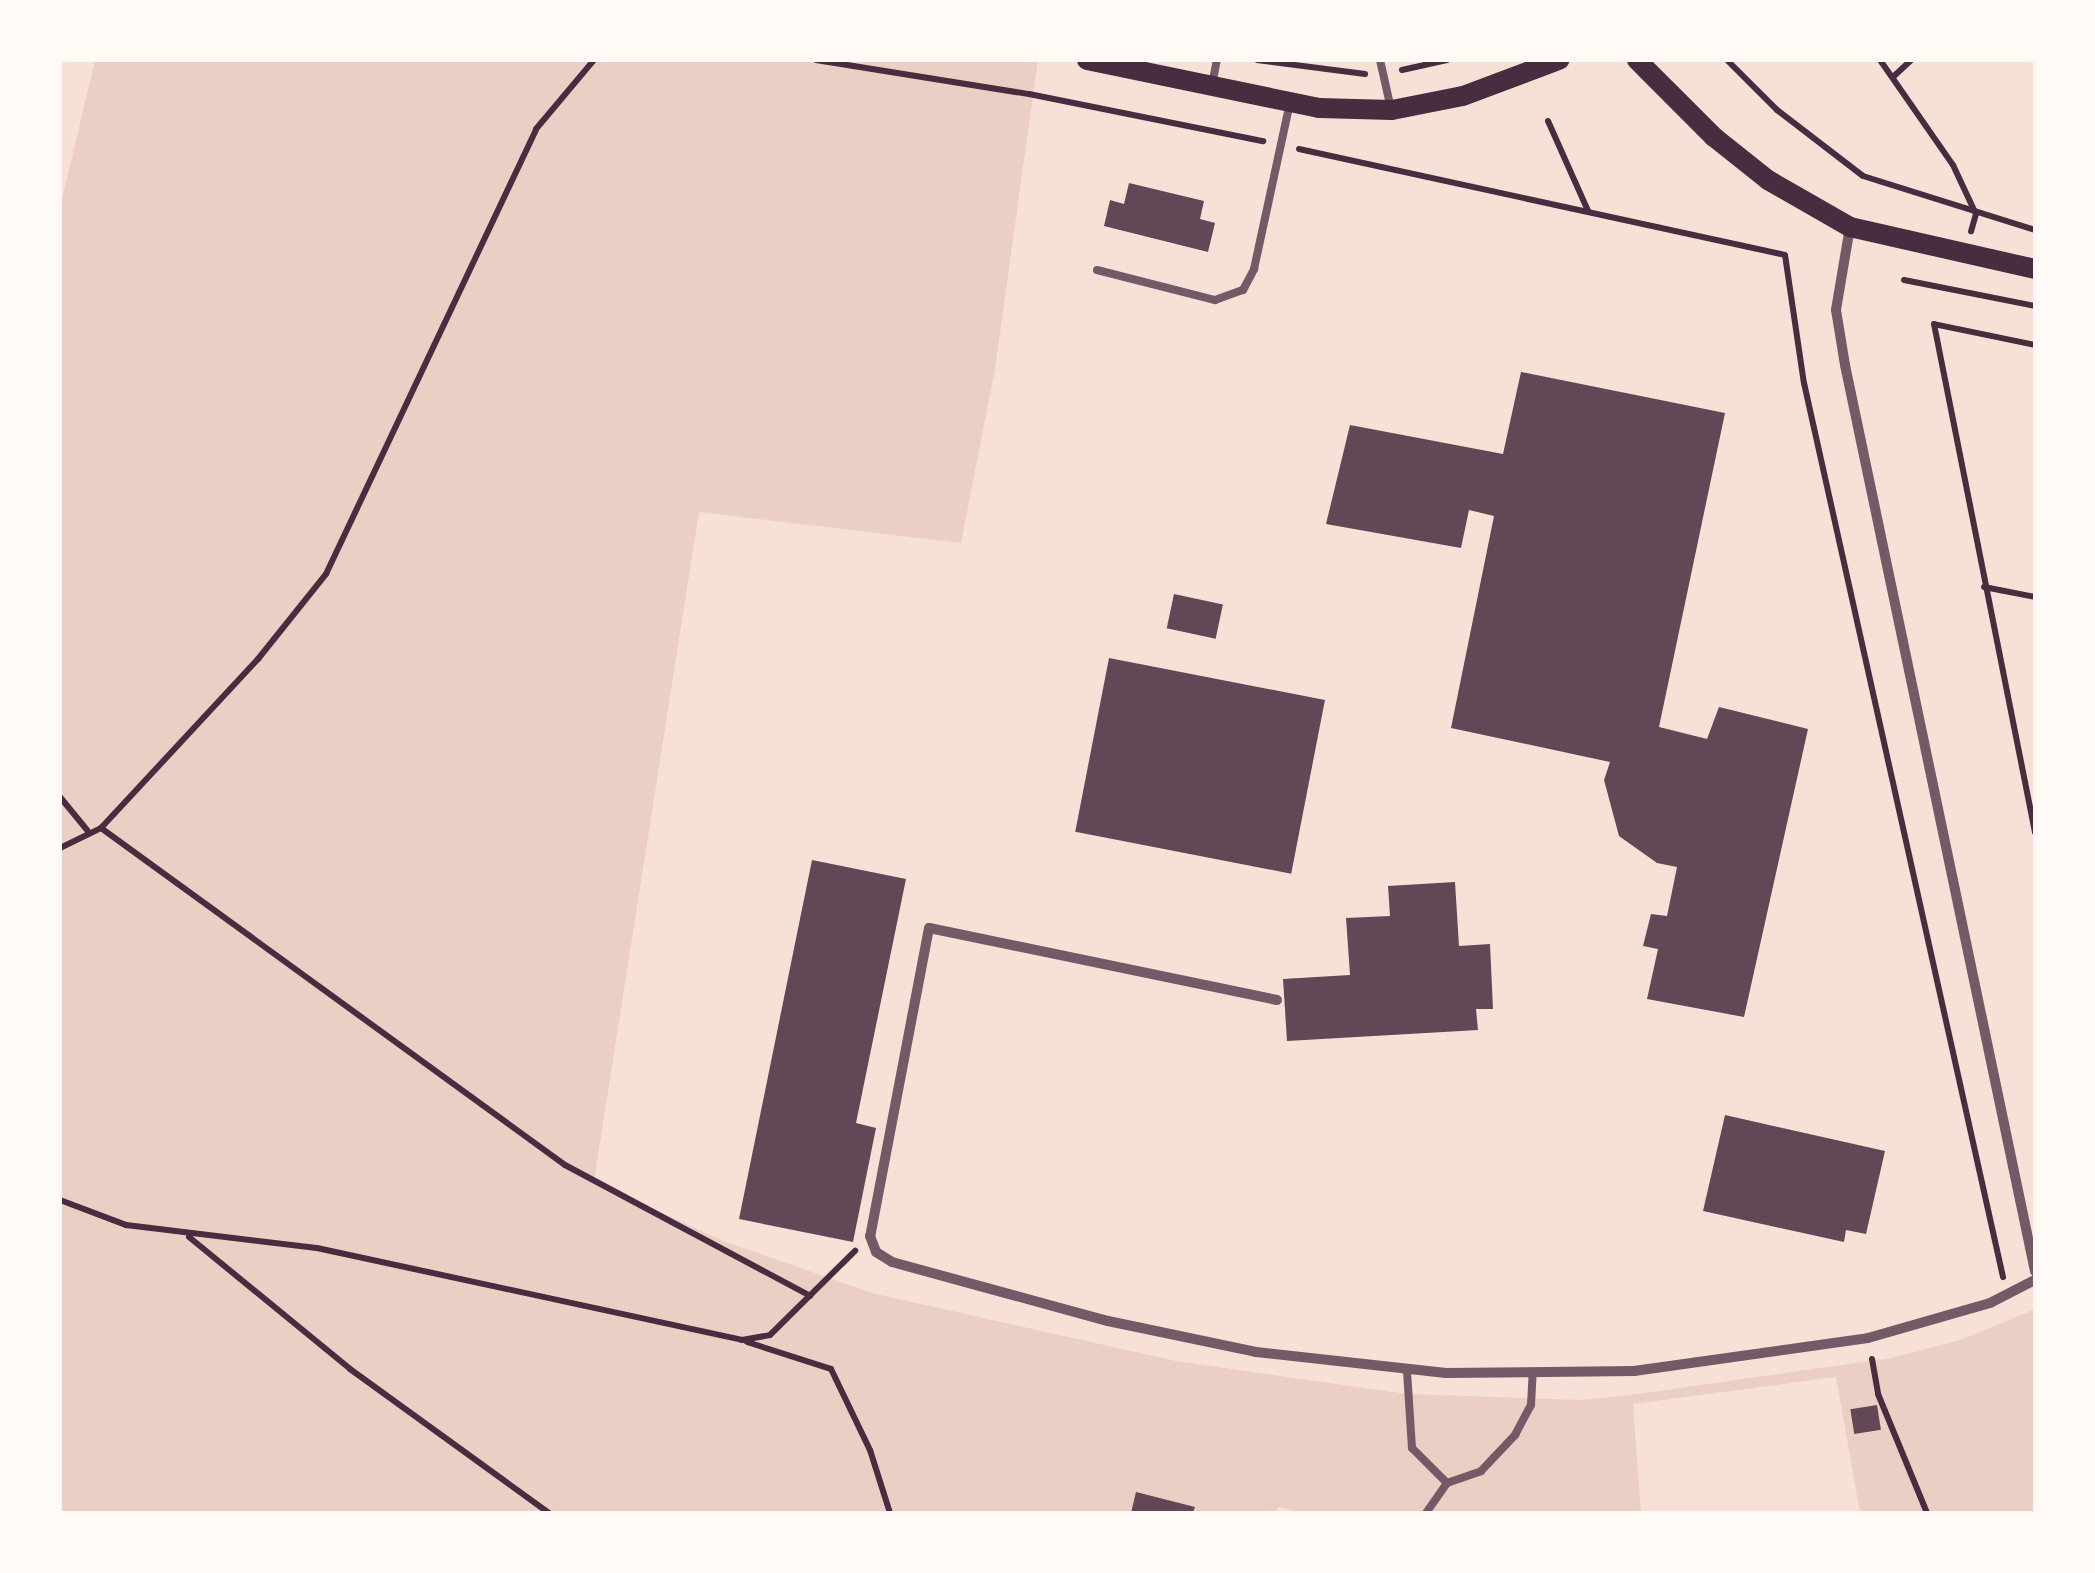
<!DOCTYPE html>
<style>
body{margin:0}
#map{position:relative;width:2095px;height:1573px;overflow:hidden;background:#f7e1d7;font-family:Roboto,sans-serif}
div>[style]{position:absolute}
.green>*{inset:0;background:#ebcfc5}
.building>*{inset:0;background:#644757;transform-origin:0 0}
.path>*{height:6px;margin:-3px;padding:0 3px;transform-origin:3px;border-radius:3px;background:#4a2c40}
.service>*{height:8px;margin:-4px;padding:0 4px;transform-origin:4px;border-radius:4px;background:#755966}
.minor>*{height:10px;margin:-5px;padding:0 5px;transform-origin:5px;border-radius:5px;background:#755966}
.secondary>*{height:20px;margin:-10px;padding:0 10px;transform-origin:10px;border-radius:10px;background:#4a2c40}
span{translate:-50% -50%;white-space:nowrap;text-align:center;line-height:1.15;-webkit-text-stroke:10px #fffaf5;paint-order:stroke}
.frame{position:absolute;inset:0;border:62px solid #fffaf5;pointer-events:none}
</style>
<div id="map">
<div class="green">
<i style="clip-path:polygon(95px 60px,1038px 60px,995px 369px,961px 543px,699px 512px,594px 1181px,723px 1241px,872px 1293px,1176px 1361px,1407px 1394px,1583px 1400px,1631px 1395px,1891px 1358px,1960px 1340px,2035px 1309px,2035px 1513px,1860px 1513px,1836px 1377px,1633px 1404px,1641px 1513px,1302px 1513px,1278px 1507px,1276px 1513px,60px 1513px,60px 208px)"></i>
</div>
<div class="building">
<i style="clip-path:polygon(1129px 183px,1204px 201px,1200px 219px,1215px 223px,1208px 252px,1104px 226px,1110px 200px,1124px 204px)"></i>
<i style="clip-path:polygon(1521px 372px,1725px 413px,1659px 727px,1707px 739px,1719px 707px,1808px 729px,1744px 1017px,1647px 999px,1658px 949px,1643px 946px,1651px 914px,1667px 916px,1677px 867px,1657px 863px,1619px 836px,1604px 780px,1610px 762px,1451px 728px,1494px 516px,1469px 510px,1461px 548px,1326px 524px,1350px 425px,1503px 454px)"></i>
<i style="left:1174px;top:594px;width:50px;height:35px;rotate:12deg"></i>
<i style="left:1109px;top:658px;width:220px;height:177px;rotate:11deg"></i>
<i style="clip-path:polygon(812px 860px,906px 879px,856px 1123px,876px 1128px,853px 1242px,739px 1219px)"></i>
<i style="clip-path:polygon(1455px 882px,1459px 946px,1490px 944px,1493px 1009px,1476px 1009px,1478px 1030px,1287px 1041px,1283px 979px,1350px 975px,1346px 918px,1390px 916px,1388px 886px)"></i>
<i style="clip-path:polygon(1725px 1115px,1885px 1151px,1866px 1234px,1846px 1230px,1844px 1242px,1703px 1211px)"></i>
<i style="left:1877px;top:1405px;width:25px;height:27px;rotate:81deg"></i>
<i style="clip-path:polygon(1136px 1492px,1195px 1507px,1193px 1513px,1131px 1513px)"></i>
</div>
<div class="path">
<i style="left:816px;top:60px;width:216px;rotate:9.1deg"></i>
<i style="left:1029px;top:94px;width:239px;rotate:11.4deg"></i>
<i style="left:1257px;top:60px;width:109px;rotate:7.4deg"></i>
<i style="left:1727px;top:60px;width:71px;rotate:45deg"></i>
<i style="left:1777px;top:110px;width:108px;rotate:37.5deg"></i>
<i style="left:1863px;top:176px;width:180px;rotate:17.4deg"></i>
<i style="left:1880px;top:60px;width:128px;rotate:55.2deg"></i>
<i style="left:1953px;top:165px;width:54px;rotate:64.9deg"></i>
<i style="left:1976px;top:214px;width:18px;rotate:106deg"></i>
<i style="left:1402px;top:70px;width:46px;rotate:-12.5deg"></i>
<i style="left:1893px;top:77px;width:25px;rotate:-43deg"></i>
<i style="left:1548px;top:121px;width:98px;rotate:66deg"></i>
<i style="left:1299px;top:149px;width:497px;rotate:12.3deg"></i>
<i style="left:1785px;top:255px;width:129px;rotate:81.6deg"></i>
<i style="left:1804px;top:383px;width:916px;rotate:77.45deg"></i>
<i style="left:1904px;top:280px;width:134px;rotate:11.2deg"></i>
<i style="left:2035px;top:345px;width:103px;rotate:-168.3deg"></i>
<i style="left:1934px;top:324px;width:518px;rotate:78.76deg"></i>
<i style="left:1984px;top:587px;width:52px;rotate:11.1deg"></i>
<i style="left:60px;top:797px;width:43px;rotate:50.7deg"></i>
<i style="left:101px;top:828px;width:573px;rotate:35.99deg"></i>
<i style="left:565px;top:1165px;width:278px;rotate:28.1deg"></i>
<i style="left:60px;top:848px;width:46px;rotate:-26deg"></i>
<i style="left:101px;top:828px;width:231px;rotate:-47.1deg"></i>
<i style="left:258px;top:659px;width:109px;rotate:-51.3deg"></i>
<i style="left:326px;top:574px;width:492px;rotate:-64.7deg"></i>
<i style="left:536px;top:129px;width:90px;rotate:-50deg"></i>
<i style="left:60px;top:1200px;width:71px;rotate:20.7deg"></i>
<i style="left:126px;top:1225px;width:192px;rotate:6.9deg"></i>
<i style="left:317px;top:1248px;width:435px;rotate:12.2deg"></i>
<i style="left:742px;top:1340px;width:28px;rotate:-10deg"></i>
<i style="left:770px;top:1335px;width:120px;rotate:-44.7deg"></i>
<i style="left:189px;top:1237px;width:208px;rotate:39.3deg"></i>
<i style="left:350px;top:1369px;width:246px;rotate:35.9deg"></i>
<i style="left:747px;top:1342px;width:88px;rotate:17.8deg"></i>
<i style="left:831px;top:1369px;width:90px;rotate:64.3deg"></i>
<i style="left:870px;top:1450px;width:66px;rotate:72.4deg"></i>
<i style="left:1872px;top:1359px;width:36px;rotate:80deg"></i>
<i style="left:1878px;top:1394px;width:129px;rotate:67.6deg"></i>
</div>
<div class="service">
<i style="left:1380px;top:60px;width:50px;rotate:77.3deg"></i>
<i style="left:1212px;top:85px;width:25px;rotate:-79deg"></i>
<i style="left:1097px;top:270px;width:122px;rotate:14.3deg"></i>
<i style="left:1215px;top:300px;width:30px;rotate:-20deg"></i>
<i style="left:1243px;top:290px;width:24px;rotate:-62deg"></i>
<i style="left:1254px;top:269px;width:171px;rotate:-77.8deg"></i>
<i style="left:1407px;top:1371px;width:77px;rotate:86.3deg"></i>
<i style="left:1412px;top:1448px;width:49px;rotate:45deg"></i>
<i style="left:1426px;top:1513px;width:37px;rotate:-55deg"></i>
<i style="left:1447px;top:1483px;width:36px;rotate:-19deg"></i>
<i style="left:1481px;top:1471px;width:50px;rotate:-46.6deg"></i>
<i style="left:1515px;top:1435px;width:34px;rotate:-62deg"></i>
<i style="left:1531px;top:1405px;width:33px;rotate:-87deg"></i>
</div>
<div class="minor">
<i style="left:1850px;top:227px;width:84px;rotate:99.6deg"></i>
<i style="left:1836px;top:310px;width:56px;rotate:80.7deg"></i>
<i style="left:1845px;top:365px;width:926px;rotate:78.16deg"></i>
<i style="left:1277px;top:1000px;width:355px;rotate:-168.3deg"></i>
<i style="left:929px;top:928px;width:314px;rotate:100.8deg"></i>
<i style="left:870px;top:1236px;width:17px;rotate:69deg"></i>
<i style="left:876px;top:1252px;width:19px;rotate:32deg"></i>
<i style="left:892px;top:1262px;width:224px;rotate:15.3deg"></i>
<i style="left:1108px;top:1321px;width:151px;rotate:11.8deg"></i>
<i style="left:1256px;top:1352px;width:191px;rotate:6.3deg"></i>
<i style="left:1446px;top:1373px;width:188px;rotate:-0.6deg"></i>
<i style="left:1634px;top:1371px;width:236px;rotate:-8deg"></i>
<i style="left:1868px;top:1338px;width:127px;rotate:-16deg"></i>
<i style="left:1990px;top:1303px;width:51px;rotate:-27.1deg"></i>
</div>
<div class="secondary">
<i style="left:1087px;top:60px;width:237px;rotate:11.7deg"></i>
<i style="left:1319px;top:108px;width:73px;rotate:1.6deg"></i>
<i style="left:1392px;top:110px;width:72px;rotate:-11.2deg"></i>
<i style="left:1463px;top:96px;width:103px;rotate:-20.6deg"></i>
<i style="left:1637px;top:60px;width:109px;rotate:45deg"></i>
<i style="left:1714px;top:137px;width:69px;rotate:38.5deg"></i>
<i style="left:1768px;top:180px;width:95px;rotate:29.8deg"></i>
<i style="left:1850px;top:227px;width:190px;rotate:12.8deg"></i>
</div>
<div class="frame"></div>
</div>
